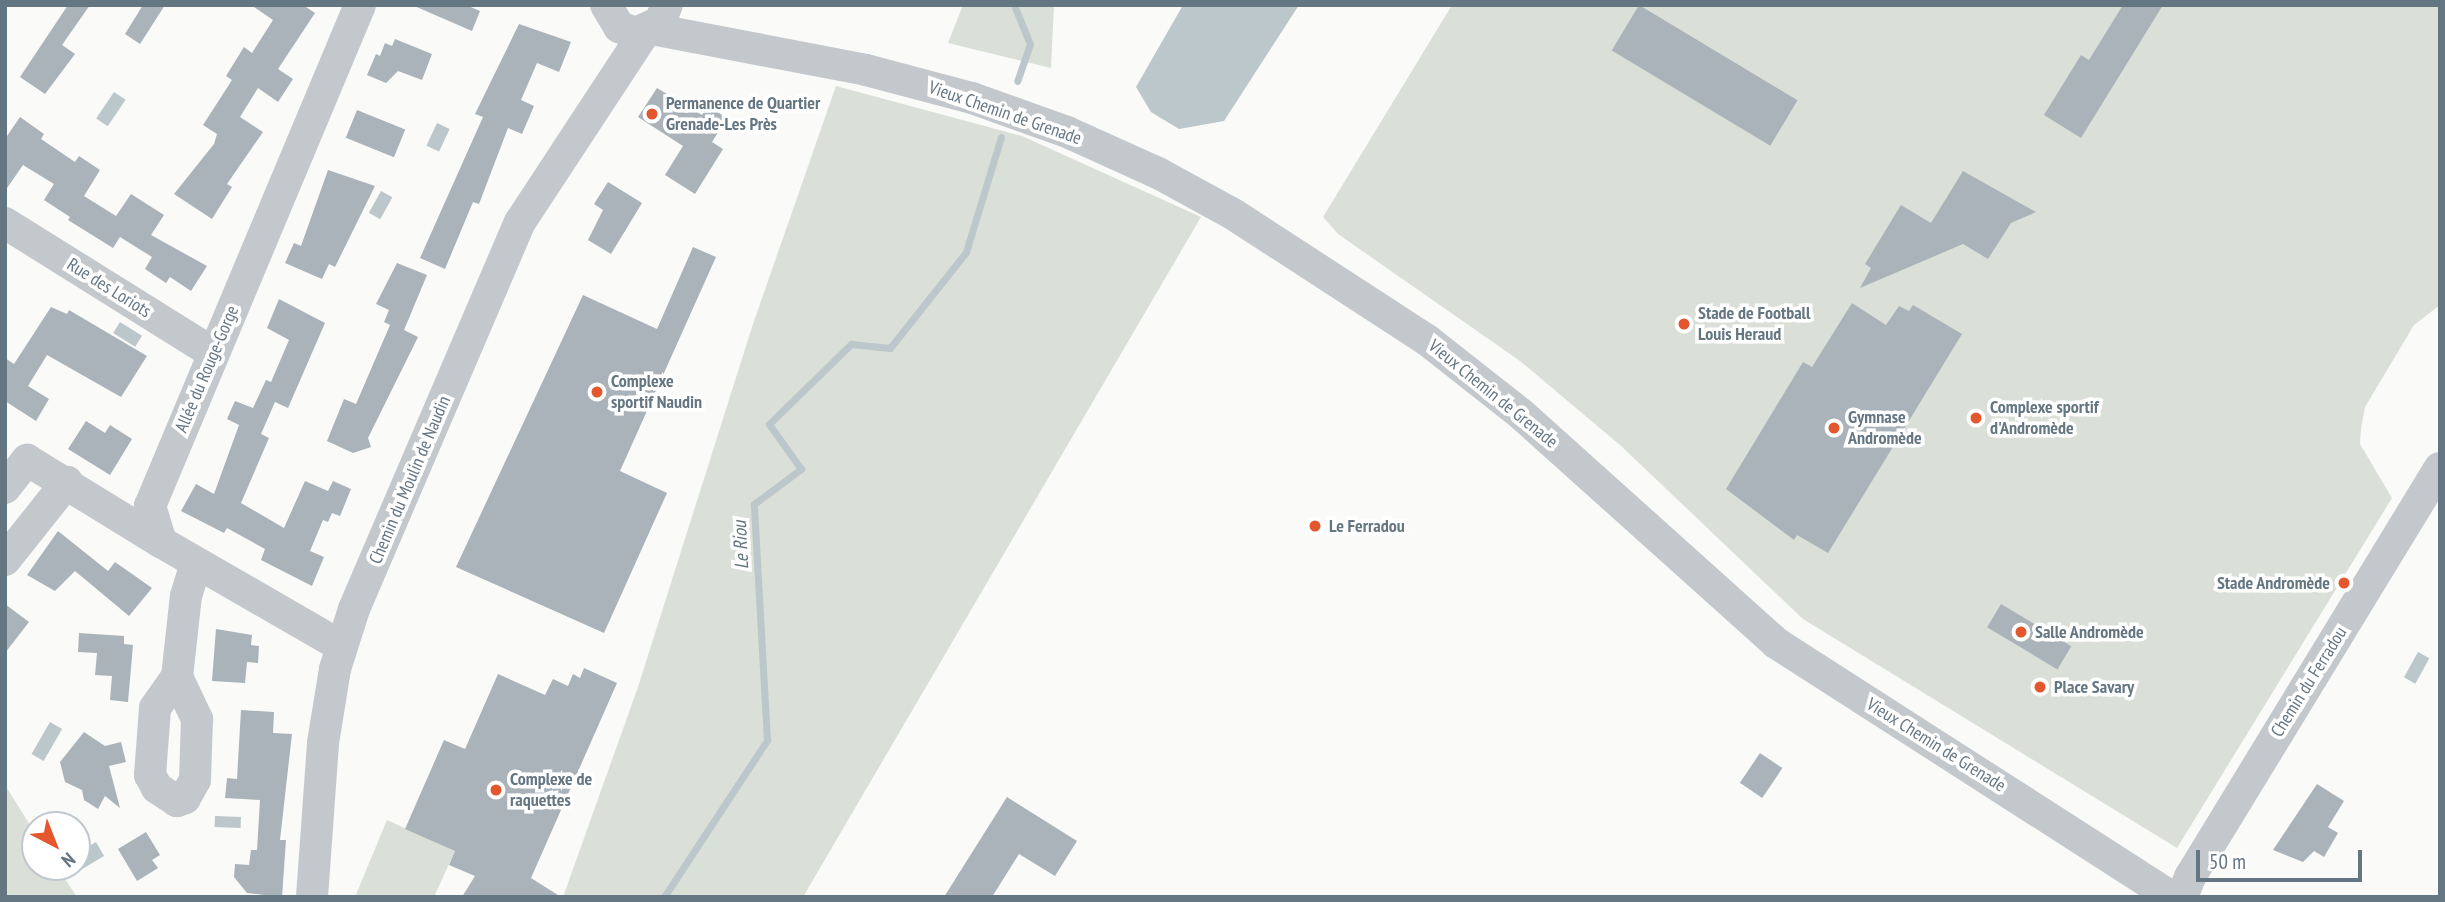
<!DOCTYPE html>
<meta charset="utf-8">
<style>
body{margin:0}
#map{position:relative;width:2445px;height:902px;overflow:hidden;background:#fafaf8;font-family:"PT Sans Narrow",sans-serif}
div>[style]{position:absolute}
.green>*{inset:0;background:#dadfd7}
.water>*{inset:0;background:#bbc7cb;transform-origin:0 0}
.stream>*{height:7px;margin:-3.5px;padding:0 3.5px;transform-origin:3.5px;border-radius:3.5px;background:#bbc7cb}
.building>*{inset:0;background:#aab3b9;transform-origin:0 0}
.minor>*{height:32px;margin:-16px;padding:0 16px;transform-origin:16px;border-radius:16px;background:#c3c8cc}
.dots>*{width:19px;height:19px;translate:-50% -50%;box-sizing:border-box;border:4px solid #fff;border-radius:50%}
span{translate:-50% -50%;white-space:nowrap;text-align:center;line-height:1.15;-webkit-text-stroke:7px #fff;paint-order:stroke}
.poi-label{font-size:18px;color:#657683;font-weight:700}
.left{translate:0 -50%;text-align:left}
.right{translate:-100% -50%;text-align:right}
.street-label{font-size:18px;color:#657683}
.water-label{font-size:19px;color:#60757c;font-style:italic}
.frame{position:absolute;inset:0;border:7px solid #657683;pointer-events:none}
.north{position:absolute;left:21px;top:811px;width:70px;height:70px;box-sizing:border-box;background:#fff;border:2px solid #c1c8cd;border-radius:50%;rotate:138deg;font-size:19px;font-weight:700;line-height:28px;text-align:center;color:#657683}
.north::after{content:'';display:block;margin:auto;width:24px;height:32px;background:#e4572e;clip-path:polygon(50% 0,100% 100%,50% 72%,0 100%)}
.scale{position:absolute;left:2196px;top:850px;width:166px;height:32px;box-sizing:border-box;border:4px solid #657683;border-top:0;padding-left:9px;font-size:21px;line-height:24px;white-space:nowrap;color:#657683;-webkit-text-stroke:5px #fff;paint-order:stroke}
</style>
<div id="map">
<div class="green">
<i style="clip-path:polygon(963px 5px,1054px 5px,1051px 68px,948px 43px)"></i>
<i style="clip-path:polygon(1452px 5px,2440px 5px,2440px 305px,2414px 325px,2365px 407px,2361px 429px,2360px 444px,2392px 498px,2177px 848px,1803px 619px,1620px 445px,1520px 361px,1338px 234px,1323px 217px)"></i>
<i style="clip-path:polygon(836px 86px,1022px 136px,1201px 217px,803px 897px,563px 897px,638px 687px,753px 324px)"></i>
<i style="clip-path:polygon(5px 785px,35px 833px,35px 867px,57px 867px,77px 897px,5px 897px)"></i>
<i style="clip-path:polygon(387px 820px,455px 851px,434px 897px,355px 897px)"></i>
</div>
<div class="water">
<i style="clip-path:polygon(1183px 5px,1299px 5px,1224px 121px,1179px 129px,1151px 112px,1136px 87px)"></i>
<i style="left:114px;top:92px;width:14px;height:32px;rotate:34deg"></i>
<i style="left:437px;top:123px;width:14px;height:25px;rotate:25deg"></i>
<i style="left:381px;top:191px;width:13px;height:25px;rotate:29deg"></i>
<i style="left:120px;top:322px;width:26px;height:13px;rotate:32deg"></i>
<i style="left:2418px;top:652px;width:13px;height:29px;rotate:29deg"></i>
<i style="left:50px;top:722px;width:14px;height:37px;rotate:30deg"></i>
<i style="left:215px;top:816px;width:26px;height:11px;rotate:2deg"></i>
<i style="clip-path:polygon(96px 842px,104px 856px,79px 871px,77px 853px)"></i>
</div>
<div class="stream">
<i style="left:1014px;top:5px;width:42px;rotate:67.7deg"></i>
<i style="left:1030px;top:44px;width:39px;rotate:109deg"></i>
<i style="left:664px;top:897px;width:188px;rotate:-56.7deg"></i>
<i style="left:767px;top:740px;width:236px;rotate:-93.2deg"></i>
<i style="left:754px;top:504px;width:59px;rotate:-36.7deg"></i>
<i style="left:801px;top:469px;width:55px;rotate:-125.4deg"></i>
<i style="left:769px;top:424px;width:115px;rotate:-44.3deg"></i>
<i style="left:851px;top:344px;width:39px;rotate:6deg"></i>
<i style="left:890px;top:348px;width:122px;rotate:-51.6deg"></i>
<i style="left:966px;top:252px;width:120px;rotate:-73.1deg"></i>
</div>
<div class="building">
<i style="clip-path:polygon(68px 5px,90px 5px,62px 45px,75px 54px,45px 94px,20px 77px)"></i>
<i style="clip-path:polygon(143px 5px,165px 5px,140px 44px,125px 34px)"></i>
<i style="clip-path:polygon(251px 5px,303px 5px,315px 13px,278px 69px,293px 79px,278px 102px,258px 88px,240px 117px,263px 132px,227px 184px,232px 187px,212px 219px,174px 194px,214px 144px,217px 134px,203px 125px,232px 80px,226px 76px,244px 47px,252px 53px,273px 20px)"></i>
<i style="clip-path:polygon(412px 5px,466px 5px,480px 11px,472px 31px)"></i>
<i style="left:1639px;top:5px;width:185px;height:53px;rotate:31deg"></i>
<i style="clip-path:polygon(2123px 5px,2163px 5px,2081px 138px,2044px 115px,2081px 55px,2089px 60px)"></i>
<i style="clip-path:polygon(519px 24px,571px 42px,559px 72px,537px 63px,521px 100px,534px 106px,522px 134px,508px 128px,479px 204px,473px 202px,445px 269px,420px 258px,483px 117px,475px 114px)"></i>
<i style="clip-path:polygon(395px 39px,432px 54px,422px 80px,398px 71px,386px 83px,367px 75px,376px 54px,380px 56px,385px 43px,392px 46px)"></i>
<i style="clip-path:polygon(657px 88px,702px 115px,708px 106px,727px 118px,712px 142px,723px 149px,695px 194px,665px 175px,683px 146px,638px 117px)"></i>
<i style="left:357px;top:110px;width:52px;height:30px;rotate:22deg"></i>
<i style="clip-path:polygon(20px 117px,44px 134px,41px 139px,75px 162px,79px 156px,100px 170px,84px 196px,116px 216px,131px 194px,164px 215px,151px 235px,207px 266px,191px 291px,170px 277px,166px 283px,145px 269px,152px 257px,120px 237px,113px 248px,68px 220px,70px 217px,44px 200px,54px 184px,23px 165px,5px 191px,5px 139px)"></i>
<i style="clip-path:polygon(328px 170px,375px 186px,335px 267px,329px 264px,322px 279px,285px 263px,294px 243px,301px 246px)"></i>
<i style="clip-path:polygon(1963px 171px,2036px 212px,2011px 223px,1988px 259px,1963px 244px,1860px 288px,1871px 268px,1865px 264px,1901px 205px,1931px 223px)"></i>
<i style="clip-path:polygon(608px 182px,642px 203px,611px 254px,588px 240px,603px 210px,594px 204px)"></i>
<i style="clip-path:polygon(693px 247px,716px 257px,620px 471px,667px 493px,604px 633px,456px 567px,583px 295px,657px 329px)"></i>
<i style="clip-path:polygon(397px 263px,427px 275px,404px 330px,418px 337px,368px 438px,371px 447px,353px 453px,327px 441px,344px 399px,356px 404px,390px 325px,384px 322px,389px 310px,376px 304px)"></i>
<i style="clip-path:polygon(279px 299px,325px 323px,288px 408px,275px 402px,261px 434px,269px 438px,241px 503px,284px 528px,305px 481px,328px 491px,333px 481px,351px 489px,340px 516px,332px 513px,328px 522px,323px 520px,310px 551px,324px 557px,312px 586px,261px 560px,265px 549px,227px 528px,224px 533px,181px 511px,196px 484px,214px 494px,239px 425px,227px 419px,235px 401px,253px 408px,266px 380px,271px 382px,289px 340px,267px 328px)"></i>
<i style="clip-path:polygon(1852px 303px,1886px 325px,1899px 306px,1909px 311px,1913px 305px,1962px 334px,1828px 553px,1797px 535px,1794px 540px,1726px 489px,1803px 362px,1812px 367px)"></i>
<i style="clip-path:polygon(51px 307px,67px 314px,69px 310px,147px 356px,121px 397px,47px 355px,28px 386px,49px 399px,36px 421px,5px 401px,5px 358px,14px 364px)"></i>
<i style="clip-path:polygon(86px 421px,105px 433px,110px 425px,132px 439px,110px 475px,68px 449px)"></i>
<i style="clip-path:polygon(58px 531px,108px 571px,115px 562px,152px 588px,129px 616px,75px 571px,55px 591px,27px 575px)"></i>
<i style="clip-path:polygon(5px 604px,29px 622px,5px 653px)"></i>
<i style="left:2001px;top:604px;width:82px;height:27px;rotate:31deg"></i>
<i style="clip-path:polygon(216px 629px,252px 635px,251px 645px,259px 646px,258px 663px,247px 662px,245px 683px,212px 681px)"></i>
<i style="clip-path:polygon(79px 633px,124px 636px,124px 644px,133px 645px,128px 702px,110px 700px,112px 676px,95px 675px,97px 653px,78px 652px)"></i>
<i style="clip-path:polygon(584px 668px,617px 683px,531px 878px,561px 897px,462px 897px,475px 876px,449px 865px,455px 851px,405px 829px,444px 740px,465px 749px,498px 674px,545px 695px,553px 679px,568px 686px,573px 674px,580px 678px)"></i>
<i style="clip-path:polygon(241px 710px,274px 712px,273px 733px,292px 734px,280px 840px,286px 840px,282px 897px,247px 893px,234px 877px,235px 864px,249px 865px,251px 850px,257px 850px,260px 800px,225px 798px,227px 778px,237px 779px)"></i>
<i style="clip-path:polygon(84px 732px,105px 746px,121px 742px,126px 762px,109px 766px,120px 808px,105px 796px,98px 809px,84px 800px,82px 790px,65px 782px,60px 762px)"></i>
<i style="left:1760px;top:753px;width:27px;height:36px;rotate:34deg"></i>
<i style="clip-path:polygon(2317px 784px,2344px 801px,2328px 827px,2338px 833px,2324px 857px,2314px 851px,2303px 862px,2273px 850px)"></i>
<i style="clip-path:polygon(1007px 797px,1077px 841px,1055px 876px,1019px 854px,992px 897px,944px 897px)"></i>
<i style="clip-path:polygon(146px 832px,160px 855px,152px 860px,158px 868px,137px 881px,118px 849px)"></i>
</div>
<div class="minor">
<i style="left:606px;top:5px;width:26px;rotate:59deg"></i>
<i style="left:619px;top:27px;width:18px;rotate:19deg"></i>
<i style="left:636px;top:33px;width:26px;rotate:-25deg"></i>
<i style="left:660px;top:22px;width:18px;rotate:-68deg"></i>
<i style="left:652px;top:29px;width:218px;rotate:10.8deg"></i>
<i style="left:866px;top:70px;width:110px;rotate:14.8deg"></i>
<i style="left:972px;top:98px;width:101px;rotate:19.7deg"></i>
<i style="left:1067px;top:132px;width:100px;rotate:24.3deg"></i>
<i style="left:1158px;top:173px;width:85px;rotate:28.7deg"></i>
<i style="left:1233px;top:214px;width:231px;rotate:33deg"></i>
<i style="left:1427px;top:340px;width:120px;rotate:38.2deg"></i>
<i style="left:1521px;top:414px;width:343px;rotate:41.9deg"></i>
<i style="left:1776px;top:643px;width:470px;rotate:32.7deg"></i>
<i style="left:5px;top:223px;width:245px;rotate:32deg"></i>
<i style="left:5px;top:488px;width:36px;rotate:-52deg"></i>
<i style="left:27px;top:460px;width:157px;rotate:31.5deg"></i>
<i style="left:5px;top:560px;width:100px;rotate:-51.5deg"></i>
<i style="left:341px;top:646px;width:208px;rotate:-150deg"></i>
<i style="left:161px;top:542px;width:38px;rotate:-107deg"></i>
<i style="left:150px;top:506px;width:543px;rotate:-67.26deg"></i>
<i style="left:177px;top:677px;width:47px;rotate:64.5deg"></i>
<i style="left:197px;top:719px;width:61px;rotate:91.9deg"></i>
<i style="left:195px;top:780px;width:21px;rotate:119deg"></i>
<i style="left:185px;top:798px;width:9px;rotate:159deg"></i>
<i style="left:177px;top:801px;width:24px;rotate:-147deg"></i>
<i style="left:157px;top:788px;width:15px;rotate:-118deg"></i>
<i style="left:150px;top:775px;width:67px;rotate:-85.7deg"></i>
<i style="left:155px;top:708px;width:38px;rotate:-55deg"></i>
<i style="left:177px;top:677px;width:81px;rotate:-83.7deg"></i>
<i style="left:186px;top:596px;width:34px;rotate:-73deg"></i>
<i style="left:312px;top:897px;width:154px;rotate:-85.9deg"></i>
<i style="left:323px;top:743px;width:75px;rotate:-80.8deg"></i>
<i style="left:335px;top:669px;width:63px;rotate:-72.4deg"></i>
<i style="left:354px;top:609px;width:421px;rotate:-66.8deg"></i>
<i style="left:520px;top:222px;width:227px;rotate:-56.7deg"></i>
<i style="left:2182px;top:897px;width:22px;rotate:-68deg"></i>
<i style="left:2190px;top:877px;width:479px;rotate:-58.6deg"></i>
</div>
<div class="dots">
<i style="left:652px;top:114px;background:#e4572e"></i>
<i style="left:1684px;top:324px;background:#e4572e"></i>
<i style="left:597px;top:392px;background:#e4572e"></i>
<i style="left:1976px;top:418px;background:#e4572e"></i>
<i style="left:1834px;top:428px;background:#e4572e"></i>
<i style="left:1315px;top:526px;background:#e4572e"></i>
<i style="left:2344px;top:583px;background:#e4572e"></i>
<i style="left:2021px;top:632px;background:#e4572e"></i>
<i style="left:2040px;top:687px;background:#e4572e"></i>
<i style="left:496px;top:790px;background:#e4572e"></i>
</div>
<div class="poi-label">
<span class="left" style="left:666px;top:114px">Permanence de Quartier<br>Grenade-Les Près</span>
<span class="left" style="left:1698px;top:324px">Stade de Football<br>Louis Heraud</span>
<span class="left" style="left:611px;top:392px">Complexe<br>sportif Naudin</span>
<span class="left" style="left:1990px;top:418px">Complexe sportif<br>d'Andromède</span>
<span class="left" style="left:1848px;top:428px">Gymnase<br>Andromède</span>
<span class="left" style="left:1329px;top:526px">Le Ferradou</span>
<span class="right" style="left:2330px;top:583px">Stade Andromède</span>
<span class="left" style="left:2035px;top:632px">Salle Andromède</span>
<span class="left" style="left:2054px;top:687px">Place Savary</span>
<span class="left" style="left:510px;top:790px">Complexe de<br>raquettes</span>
</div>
<div class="street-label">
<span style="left:1005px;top:113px;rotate:19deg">Vieux Chemin de Grenade</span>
<span style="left:109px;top:288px;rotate:32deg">Rue des Loriots</span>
<span style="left:207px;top:369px;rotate:-67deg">Allée du Rouge-Gorge</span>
<span style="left:1493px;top:394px;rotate:39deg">Vieux Chemin de Grenade</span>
<span style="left:410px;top:480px;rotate:-67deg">Chemin du Moulin de Naudin</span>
<span style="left:2309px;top:682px;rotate:-58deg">Chemin du Ferradou</span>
<span style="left:1936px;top:745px;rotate:32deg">Vieux Chemin de Grenade</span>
</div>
<div class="water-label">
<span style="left:741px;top:545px;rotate:-93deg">Le Riou</span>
</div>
<div class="frame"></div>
<div class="north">N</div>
<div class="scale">50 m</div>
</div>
